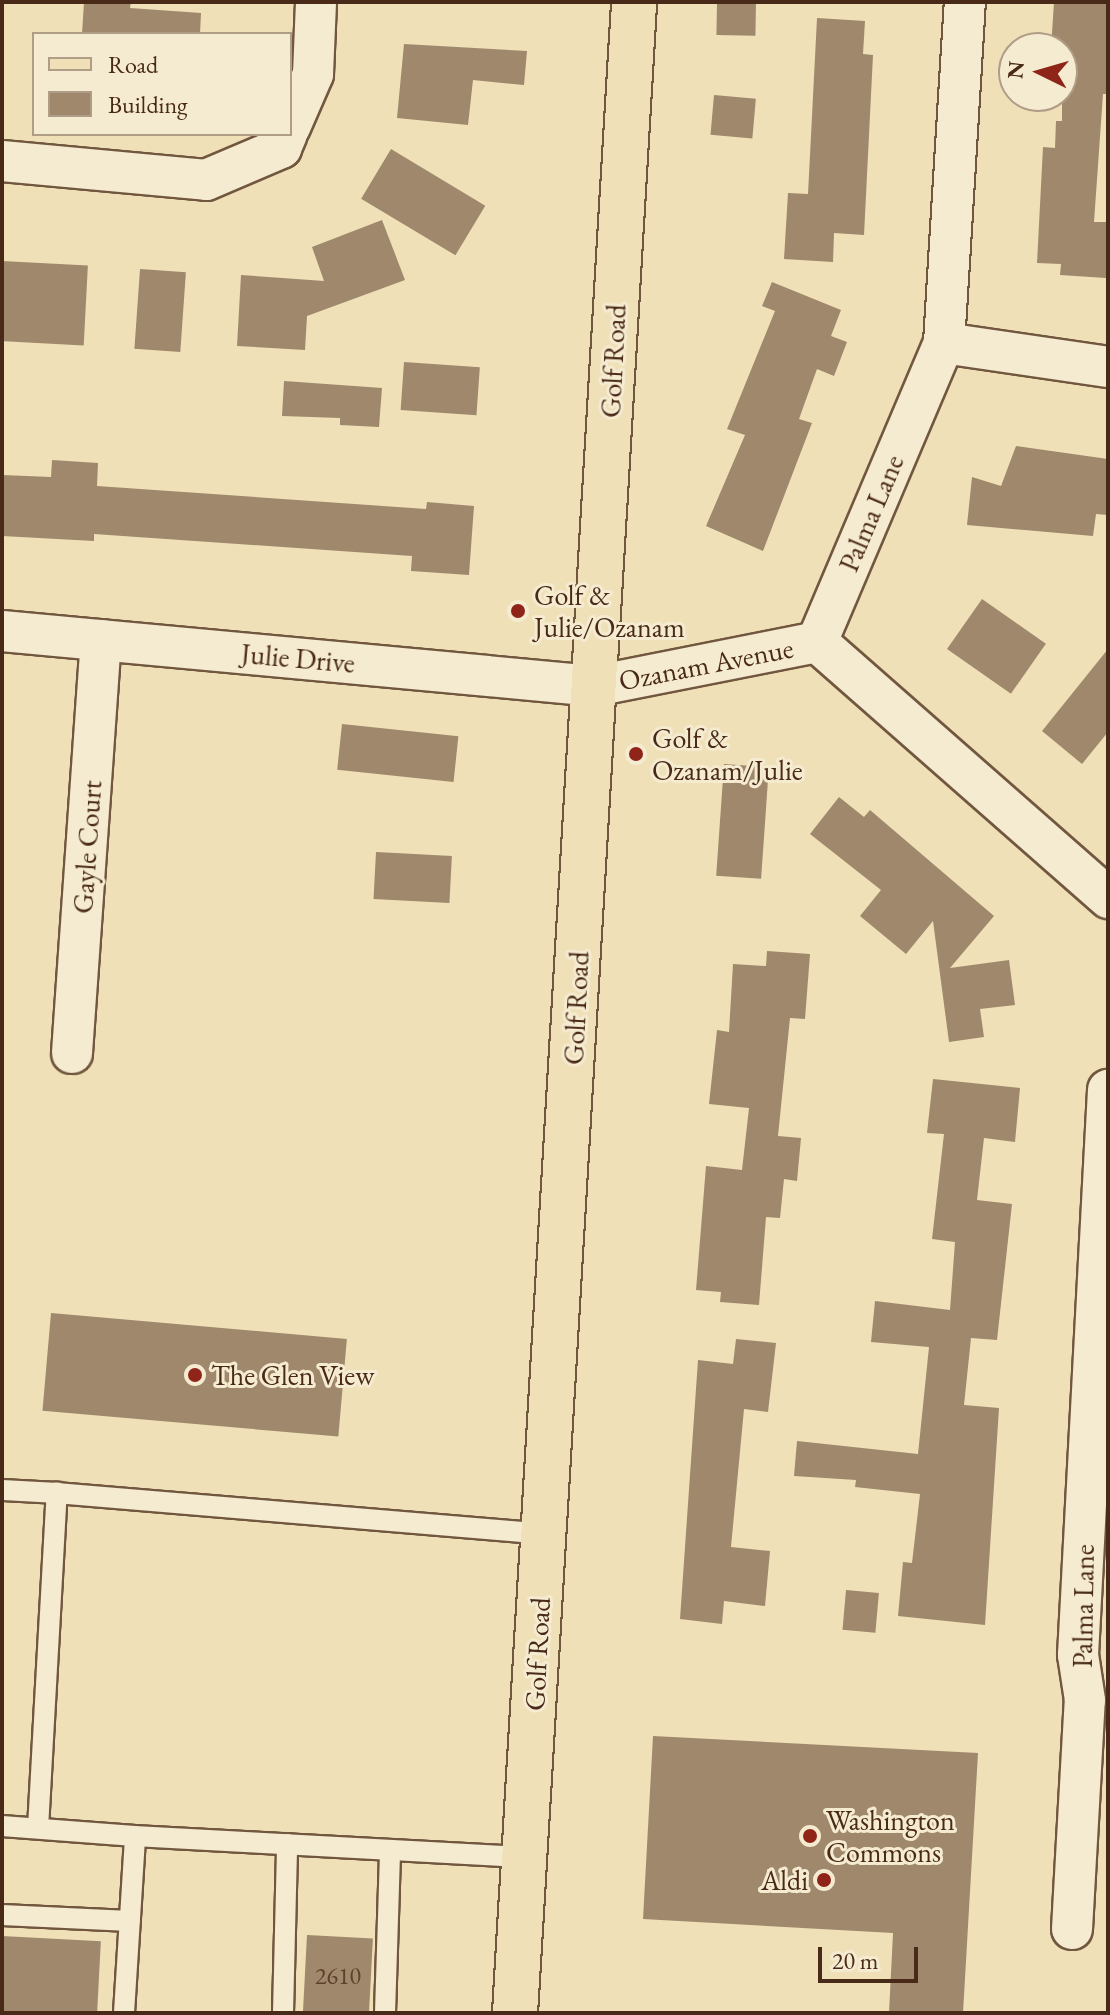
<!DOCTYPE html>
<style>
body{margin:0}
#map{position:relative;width:1110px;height:2015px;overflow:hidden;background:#efe0b8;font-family:"EB Garamond",serif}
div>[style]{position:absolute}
.building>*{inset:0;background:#9f886b;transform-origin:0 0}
.roads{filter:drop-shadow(2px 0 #72573f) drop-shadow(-2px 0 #72573f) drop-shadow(0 2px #72573f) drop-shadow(0 -2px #72573f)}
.service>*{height:20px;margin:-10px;padding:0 10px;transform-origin:10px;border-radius:10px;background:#f5ebd1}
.minor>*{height:40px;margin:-20px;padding:0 20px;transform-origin:20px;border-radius:20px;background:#f5ebd1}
.primary>*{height:44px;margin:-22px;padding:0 22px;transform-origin:22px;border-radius:22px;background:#efe0b8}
.dots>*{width:22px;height:22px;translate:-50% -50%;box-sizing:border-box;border:4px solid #f5ebd1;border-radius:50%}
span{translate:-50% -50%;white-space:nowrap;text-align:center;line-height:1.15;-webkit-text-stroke:6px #f5ebd1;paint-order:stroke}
.number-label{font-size:24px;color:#5e412c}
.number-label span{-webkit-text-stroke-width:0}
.street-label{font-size:28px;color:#492917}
.poi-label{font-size:28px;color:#492917}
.left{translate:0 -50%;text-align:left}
.right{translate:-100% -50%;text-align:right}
.frame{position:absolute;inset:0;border:4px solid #492917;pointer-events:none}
.legend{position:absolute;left:32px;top:32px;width:260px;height:104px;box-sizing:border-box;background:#f5ebd1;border:2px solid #b09d87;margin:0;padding:10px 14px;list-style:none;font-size:24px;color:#492917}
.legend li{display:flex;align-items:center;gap:16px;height:40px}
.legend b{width:40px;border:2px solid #b09d87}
.north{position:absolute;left:998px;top:32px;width:80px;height:80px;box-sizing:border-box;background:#f5ebd1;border:2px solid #b09d87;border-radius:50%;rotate:275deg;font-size:22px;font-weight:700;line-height:32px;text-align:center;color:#492917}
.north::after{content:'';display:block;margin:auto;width:28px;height:36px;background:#8f2418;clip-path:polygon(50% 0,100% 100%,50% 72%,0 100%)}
.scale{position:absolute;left:818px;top:1947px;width:100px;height:36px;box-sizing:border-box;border:4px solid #492917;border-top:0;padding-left:10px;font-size:24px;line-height:28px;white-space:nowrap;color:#492917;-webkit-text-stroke:6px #f5ebd1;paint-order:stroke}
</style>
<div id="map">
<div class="building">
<i style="clip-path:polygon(84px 2px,131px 2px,130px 8px,201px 13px,200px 34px,82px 34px)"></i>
<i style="left:717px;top:2px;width:39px;height:33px;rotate:1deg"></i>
<i style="clip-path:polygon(1054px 2px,1108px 2px,1108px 94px,1103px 94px,1094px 222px,1108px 222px,1106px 278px,1060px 275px,1061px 264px,1037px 263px,1043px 147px,1055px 148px,1056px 121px,1062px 121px,1062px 48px,1051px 48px)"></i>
<i style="clip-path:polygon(817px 18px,865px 21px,863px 54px,873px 55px,864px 235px,834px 233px,833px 262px,784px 259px,788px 193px,808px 194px)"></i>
<i style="clip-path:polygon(404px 44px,527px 51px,524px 85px,473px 80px,468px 125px,397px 118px)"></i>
<i style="left:714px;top:95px;width:42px;height:40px;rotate:5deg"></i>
<i style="left:391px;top:149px;width:110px;height:58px;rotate:31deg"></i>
<i style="clip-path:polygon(382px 220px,405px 280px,307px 316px,305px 350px,237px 346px,241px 275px,324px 281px,312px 247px)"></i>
<i style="left:2px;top:261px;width:86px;height:80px;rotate:3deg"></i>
<i style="left:140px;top:269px;width:46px;height:80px;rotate:4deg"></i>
<i style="clip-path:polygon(772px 282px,841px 310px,831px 336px,847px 342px,834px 376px,817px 369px,799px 419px,812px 423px,763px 551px,706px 526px,745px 435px,727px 429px,775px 311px,762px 306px)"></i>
<i style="left:404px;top:362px;width:76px;height:48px;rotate:4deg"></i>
<i style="clip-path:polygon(284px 381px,382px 388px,379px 427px,340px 425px,340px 418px,282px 416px)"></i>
<i style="clip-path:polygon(1016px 446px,1108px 459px,1108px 515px,1096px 514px,1093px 536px,967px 525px,972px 477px,1001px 486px)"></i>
<i style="clip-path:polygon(52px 460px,98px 463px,97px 486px,426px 509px,427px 502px,474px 506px,469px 575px,411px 571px,412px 556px,94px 534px,94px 541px,2px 536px,2px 475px,51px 477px)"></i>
<i style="left:982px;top:599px;width:78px;height:61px;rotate:35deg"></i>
<i style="clip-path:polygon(1108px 649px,1108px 732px,1082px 764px,1042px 731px)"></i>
<i style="left:342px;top:724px;width:117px;height:46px;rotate:6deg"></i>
<i style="left:724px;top:764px;width:45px;height:112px;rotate:4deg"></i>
<i style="clip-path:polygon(839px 797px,864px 817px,870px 810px,994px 916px,950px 968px,1009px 960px,1015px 1005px,980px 1009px,984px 1037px,949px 1042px,933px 921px,906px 954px,860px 916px,881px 890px,810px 834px)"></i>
<i style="left:376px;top:852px;width:76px;height:47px;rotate:3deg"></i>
<i style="clip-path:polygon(767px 951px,810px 954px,805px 1019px,790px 1018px,778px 1136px,801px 1138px,797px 1181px,784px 1179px,780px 1218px,766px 1217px,759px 1305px,720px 1302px,721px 1292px,696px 1290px,706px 1166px,742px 1170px,749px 1108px,709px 1104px,717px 1030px,729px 1032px,733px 964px,766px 966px)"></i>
<i style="clip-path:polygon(933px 1079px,1020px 1088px,1015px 1142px,984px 1138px,977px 1200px,1012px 1204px,997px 1340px,971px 1338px,964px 1405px,999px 1408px,985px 1625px,898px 1616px,903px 1562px,912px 1563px,920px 1494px,855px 1487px,856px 1480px,794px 1476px,797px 1441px,918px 1454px,929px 1347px,871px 1342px,875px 1301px,950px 1310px,955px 1242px,932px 1239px,944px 1134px,927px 1133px)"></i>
<i style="left:51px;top:1313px;width:297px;height:98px;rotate:5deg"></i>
<i style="clip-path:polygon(736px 1339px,776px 1343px,768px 1412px,744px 1409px,731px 1547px,770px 1551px,765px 1606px,724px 1601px,722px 1624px,680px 1619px,698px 1360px,733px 1364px)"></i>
<i style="left:846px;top:1590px;width:33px;height:40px;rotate:5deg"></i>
<i style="clip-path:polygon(653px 1736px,978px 1753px,963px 2013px,889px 2013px,893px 1933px,643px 1919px)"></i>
<i style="left:307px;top:1935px;width:66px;height:78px;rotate:3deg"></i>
<i style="left:2px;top:1936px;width:99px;height:77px;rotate:3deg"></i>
</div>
<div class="roads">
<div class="service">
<i style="left:2px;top:1490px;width:55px;rotate:3.1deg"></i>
<i style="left:2px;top:1826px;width:133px;rotate:4.3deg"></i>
<i style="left:38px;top:1828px;width:336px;rotate:-86.8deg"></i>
<i style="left:57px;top:1493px;width:490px;rotate:4.8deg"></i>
<i style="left:2px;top:1915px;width:128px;rotate:2.7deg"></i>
<i style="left:124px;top:2013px;width:177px;rotate:-86.4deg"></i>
<i style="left:135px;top:1836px;width:391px;rotate:3.1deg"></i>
<i style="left:283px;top:2013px;width:169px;rotate:-88.6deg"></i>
<i style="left:385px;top:2013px;width:163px;rotate:-88.2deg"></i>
</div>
<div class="minor">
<i style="left:290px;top:127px;width:58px;rotate:-66.5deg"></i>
<i style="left:313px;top:74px;width:72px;rotate:-87.6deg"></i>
<i style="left:2px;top:161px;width:205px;rotate:5.3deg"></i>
<i style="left:206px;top:180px;width:82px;rotate:-23.1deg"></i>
<i style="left:281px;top:148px;width:15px;rotate:-67deg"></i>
<i style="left:944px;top:343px;width:166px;rotate:8.3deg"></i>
<i style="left:2px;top:631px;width:596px;rotate:5.3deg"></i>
<i style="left:595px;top:686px;width:226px;rotate:-11.2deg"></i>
<i style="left:817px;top:642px;width:325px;rotate:-67deg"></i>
<i style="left:944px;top:343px;width:342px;rotate:-86.5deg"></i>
<i style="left:817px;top:642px;width:388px;rotate:41.3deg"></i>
<i style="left:72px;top:1053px;width:414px;rotate:-86deg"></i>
<i style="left:1072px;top:1929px;width:229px;rotate:-86.8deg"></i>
<i style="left:1085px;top:1700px;width:46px;rotate:-98.8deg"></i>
<i style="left:1078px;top:1655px;width:566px;rotate:-86.96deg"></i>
</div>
<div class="primary">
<i style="left:515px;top:2013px;width:2015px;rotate:-86.61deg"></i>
</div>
</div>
<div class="dots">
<i style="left:518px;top:611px;background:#8f2418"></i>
<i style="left:636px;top:754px;background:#8f2418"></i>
<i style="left:195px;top:1375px;background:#8f2418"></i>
<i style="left:810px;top:1836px;background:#8f2418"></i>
<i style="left:824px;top:1880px;background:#8f2418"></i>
</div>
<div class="number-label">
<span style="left:338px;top:1976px">2610</span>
</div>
<div class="street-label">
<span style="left:613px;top:361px;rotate:-87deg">Golf Road</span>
<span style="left:871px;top:513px;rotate:-67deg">Palma Lane</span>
<span style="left:298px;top:658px;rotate:5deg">Julie Drive</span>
<span style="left:706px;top:664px;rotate:-11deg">Ozanam Avenue</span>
<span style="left:87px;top:847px;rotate:-86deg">Gayle Court</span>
<span style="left:576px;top:1008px;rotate:-87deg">Golf Road</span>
<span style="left:1083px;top:1606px;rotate:-89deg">Palma Lane</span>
<span style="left:537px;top:1654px;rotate:-87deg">Golf Road</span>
</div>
<div class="poi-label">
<span class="left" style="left:534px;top:611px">Golf &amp;<br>Julie/Ozanam</span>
<span class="left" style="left:652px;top:754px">Golf &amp;<br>Ozanam/Julie</span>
<span class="left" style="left:211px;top:1375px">The Glen View</span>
<span class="left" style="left:826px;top:1836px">Washington<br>Commons</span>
<span class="right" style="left:808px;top:1880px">Aldi</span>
</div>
<div class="frame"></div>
<ul class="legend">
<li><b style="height:10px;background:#efe0b8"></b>Road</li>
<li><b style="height:22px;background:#9f886b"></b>Building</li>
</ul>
<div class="north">N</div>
<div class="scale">20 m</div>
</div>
